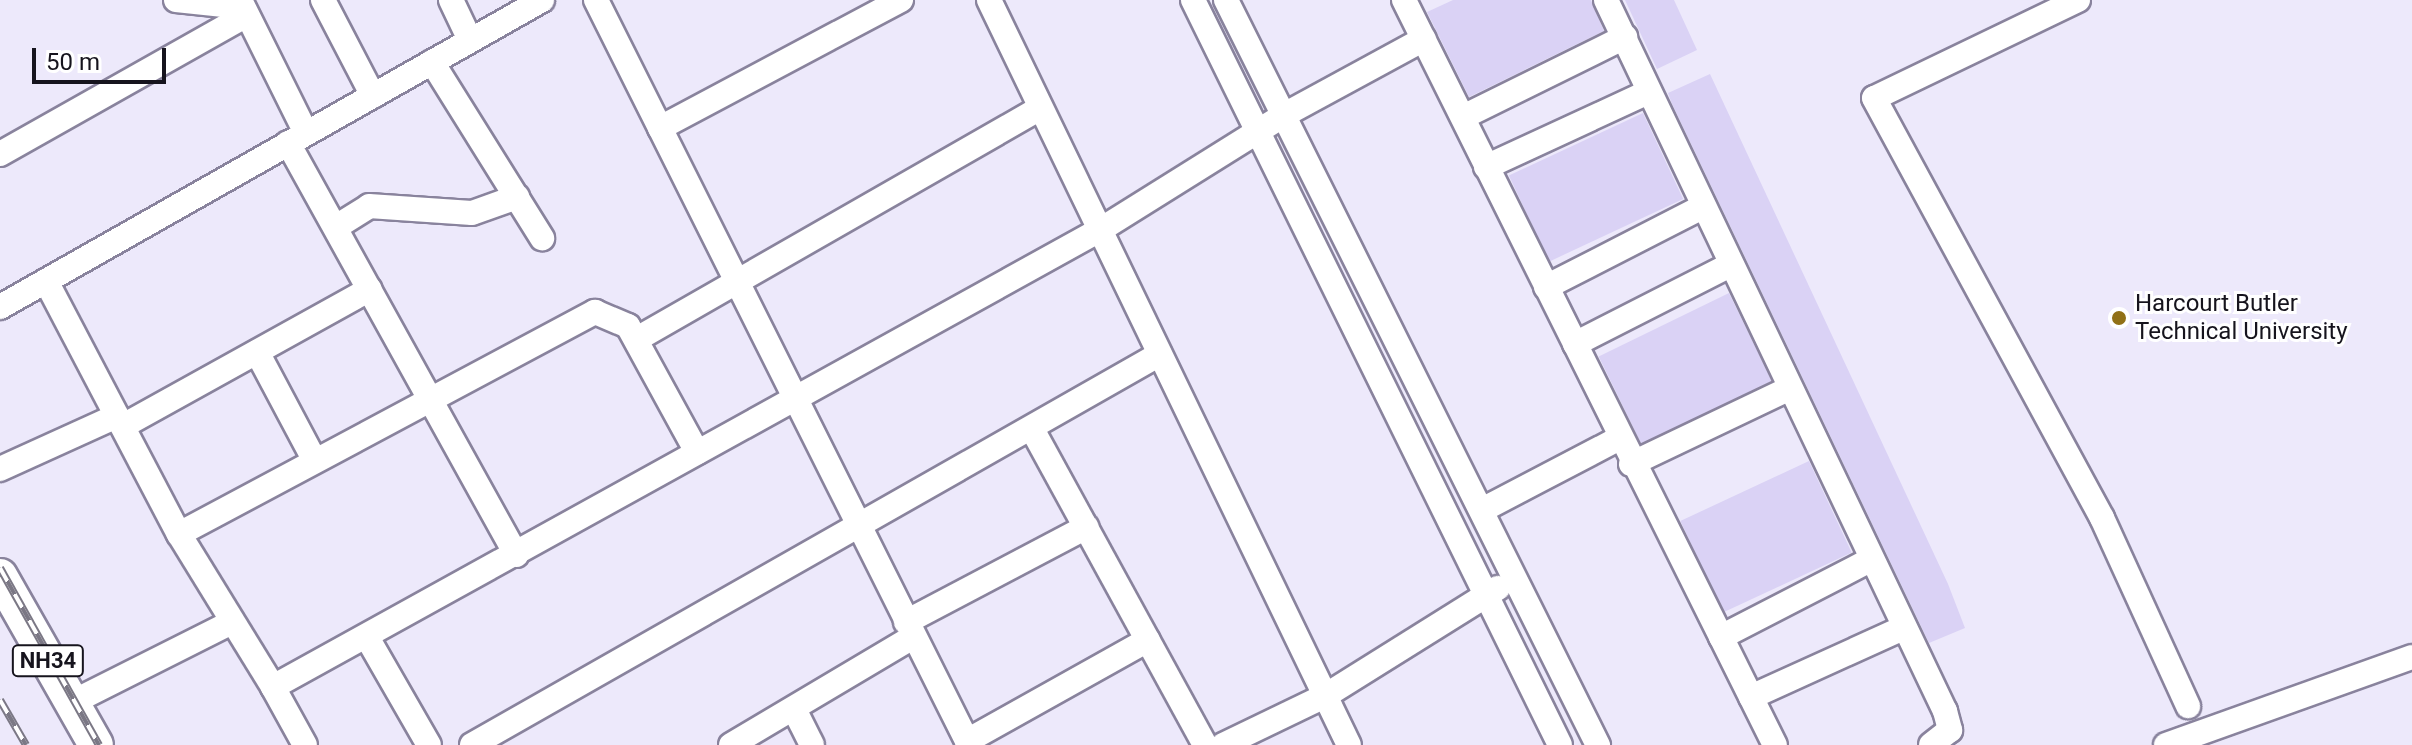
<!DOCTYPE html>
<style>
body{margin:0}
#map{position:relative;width:2412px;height:745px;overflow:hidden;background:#ede9fb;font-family:Roboto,sans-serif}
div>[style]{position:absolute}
.building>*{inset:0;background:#dad2f5;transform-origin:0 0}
.roads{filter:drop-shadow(2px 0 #89839d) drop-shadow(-2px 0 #89839d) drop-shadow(0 2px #89839d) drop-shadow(0 -2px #89839d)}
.minor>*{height:24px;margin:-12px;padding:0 12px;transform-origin:12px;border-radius:12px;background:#fff}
.highway>*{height:34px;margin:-17px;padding:0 17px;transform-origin:17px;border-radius:17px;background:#fff}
.rail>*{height:8px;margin-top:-4px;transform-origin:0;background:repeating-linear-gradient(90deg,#fff 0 15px,#7b7885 0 30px);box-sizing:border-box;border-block:2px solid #7b7885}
.dots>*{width:22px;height:22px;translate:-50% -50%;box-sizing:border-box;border:4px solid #fff;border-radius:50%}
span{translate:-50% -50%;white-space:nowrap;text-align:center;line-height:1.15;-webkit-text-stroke:6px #fff;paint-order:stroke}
.shield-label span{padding:2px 6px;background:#fff;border:2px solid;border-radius:6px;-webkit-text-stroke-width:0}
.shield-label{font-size:22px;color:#16141d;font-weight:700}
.poi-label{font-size:24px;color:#16141d}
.left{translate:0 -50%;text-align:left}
.scale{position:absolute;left:32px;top:48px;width:134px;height:36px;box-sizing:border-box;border:4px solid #16141d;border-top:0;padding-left:10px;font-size:24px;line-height:28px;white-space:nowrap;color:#16141d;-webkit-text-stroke:6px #fff;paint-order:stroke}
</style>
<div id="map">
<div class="building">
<i style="clip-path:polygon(1453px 0,1591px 0,1604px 31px,1469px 97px,1427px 12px)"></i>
<i style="clip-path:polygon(1625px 0,1674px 0,1697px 50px,1657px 69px)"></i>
<i style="clip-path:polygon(1710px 74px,1948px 584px,1965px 628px,1929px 643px,1672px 104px,1668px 93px)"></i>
<i style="left:1643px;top:113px;width:95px;height:148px;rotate:65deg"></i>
<i style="left:1729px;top:293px;width:98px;height:145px;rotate:64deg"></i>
<i style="left:1809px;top:461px;width:101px;height:142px;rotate:65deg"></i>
</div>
<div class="roads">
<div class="minor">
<i style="left:176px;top:0;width:67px;rotate:6deg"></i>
<i style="left:240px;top:0;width:148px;rotate:63.6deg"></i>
<i style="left:323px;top:0;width:108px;rotate:62.5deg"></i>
<i style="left:451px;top:0;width:44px;rotate:64.6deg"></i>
<i style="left:596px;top:0;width:833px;rotate:63.4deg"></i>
<i style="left:989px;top:0;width:827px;rotate:64.21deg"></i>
<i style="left:1193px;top:0;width:830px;rotate:63.77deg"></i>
<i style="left:1226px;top:0;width:833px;rotate:63.47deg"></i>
<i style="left:1404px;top:0;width:832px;rotate:63.53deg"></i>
<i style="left:1606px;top:0;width:788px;rotate:64.51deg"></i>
<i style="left:1945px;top:711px;width:20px;rotate:75deg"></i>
<i style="left:1950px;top:730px;width:24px;rotate:142deg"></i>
<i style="left:2078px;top:0;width:226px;rotate:154.3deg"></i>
<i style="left:1874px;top:98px;width:478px;rotate:61.5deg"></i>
<i style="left:2102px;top:518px;width:207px;rotate:65.4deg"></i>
<i style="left:432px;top:62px;width:208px;rotate:58deg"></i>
<i style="left:1463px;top:117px;width:181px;rotate:-26.3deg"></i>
<i style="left:660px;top:128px;width:273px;rotate:-28deg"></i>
<i style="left:288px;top:143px;width:471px;rotate:61deg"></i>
<i style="left:0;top:154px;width:283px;rotate:-29.4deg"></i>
<i style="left:1486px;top:167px;width:179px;rotate:-24.8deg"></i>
<i style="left:336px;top:227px;width:39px;rotate:-32deg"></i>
<i style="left:369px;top:206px;width:103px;rotate:3.9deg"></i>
<i style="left:472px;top:213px;width:48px;rotate:-19.6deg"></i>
<i style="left:46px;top:281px;width:286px;rotate:62.3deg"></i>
<i style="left:179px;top:534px;width:180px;rotate:58.4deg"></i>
<i style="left:273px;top:687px;width:945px;rotate:-28.93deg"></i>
<i style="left:1100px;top:230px;width:217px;rotate:-32deg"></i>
<i style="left:1284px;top:115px;width:159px;rotate:-28.5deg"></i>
<i style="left:1546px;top:287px;width:175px;rotate:-27.1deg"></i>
<i style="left:0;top:307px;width:623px;rotate:-29.53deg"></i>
<i style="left:637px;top:339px;width:465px;rotate:-29.8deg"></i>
<i style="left:1575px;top:344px;width:174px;rotate:-27deg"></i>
<i style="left:257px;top:352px;width:123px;rotate:62deg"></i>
<i style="left:123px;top:426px;width:282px;rotate:-29deg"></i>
<i style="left:1032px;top:429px;width:360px;rotate:61.3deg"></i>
<i style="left:1631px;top:464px;width:176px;rotate:-25.5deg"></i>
<i style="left:0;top:469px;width:128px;rotate:-24.4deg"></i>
<i style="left:1482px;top:510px;width:156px;rotate:-27.6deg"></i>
<i style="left:179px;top:534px;width:472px;rotate:-28.1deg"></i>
<i style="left:595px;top:312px;width:36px;rotate:23deg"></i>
<i style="left:628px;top:326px;width:144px;rotate:61.3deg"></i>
<i style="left:906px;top:622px;width:204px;rotate:-27.8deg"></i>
<i style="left:1721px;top:637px;width:168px;rotate:-27.3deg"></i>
<i style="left:368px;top:639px;width:122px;rotate:60.1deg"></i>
<i style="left:273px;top:687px;width:66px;rotate:61.1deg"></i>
<i style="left:1751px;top:697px;width:167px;rotate:-24.4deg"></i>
<i style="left:71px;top:703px;width:180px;rotate:-26.7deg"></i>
<i style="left:794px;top:709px;width:40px;rotate:63.4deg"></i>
<i style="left:967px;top:741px;width:207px;rotate:-29.2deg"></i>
<i style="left:472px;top:745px;width:791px;rotate:-29.61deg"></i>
<i style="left:731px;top:745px;width:212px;rotate:-30.7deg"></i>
<i style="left:1223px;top:745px;width:113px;rotate:-25.7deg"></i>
<i style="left:1325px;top:696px;width:204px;rotate:-32deg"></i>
<i style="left:2166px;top:745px;width:261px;rotate:-19.7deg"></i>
</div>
<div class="highway">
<i style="left:0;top:576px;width:194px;rotate:60.4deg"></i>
</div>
</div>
<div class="rail">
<i style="left:0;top:568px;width:203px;rotate:60.8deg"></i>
<i style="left:0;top:700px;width:52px;rotate:60deg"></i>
</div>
<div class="dots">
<i style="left:2119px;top:318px;background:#917016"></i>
</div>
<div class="shield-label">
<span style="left:48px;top:661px">NH34</span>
</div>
<div class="poi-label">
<span class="left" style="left:2135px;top:318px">Harcourt Butler<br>Technical University</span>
</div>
<div class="scale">50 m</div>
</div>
